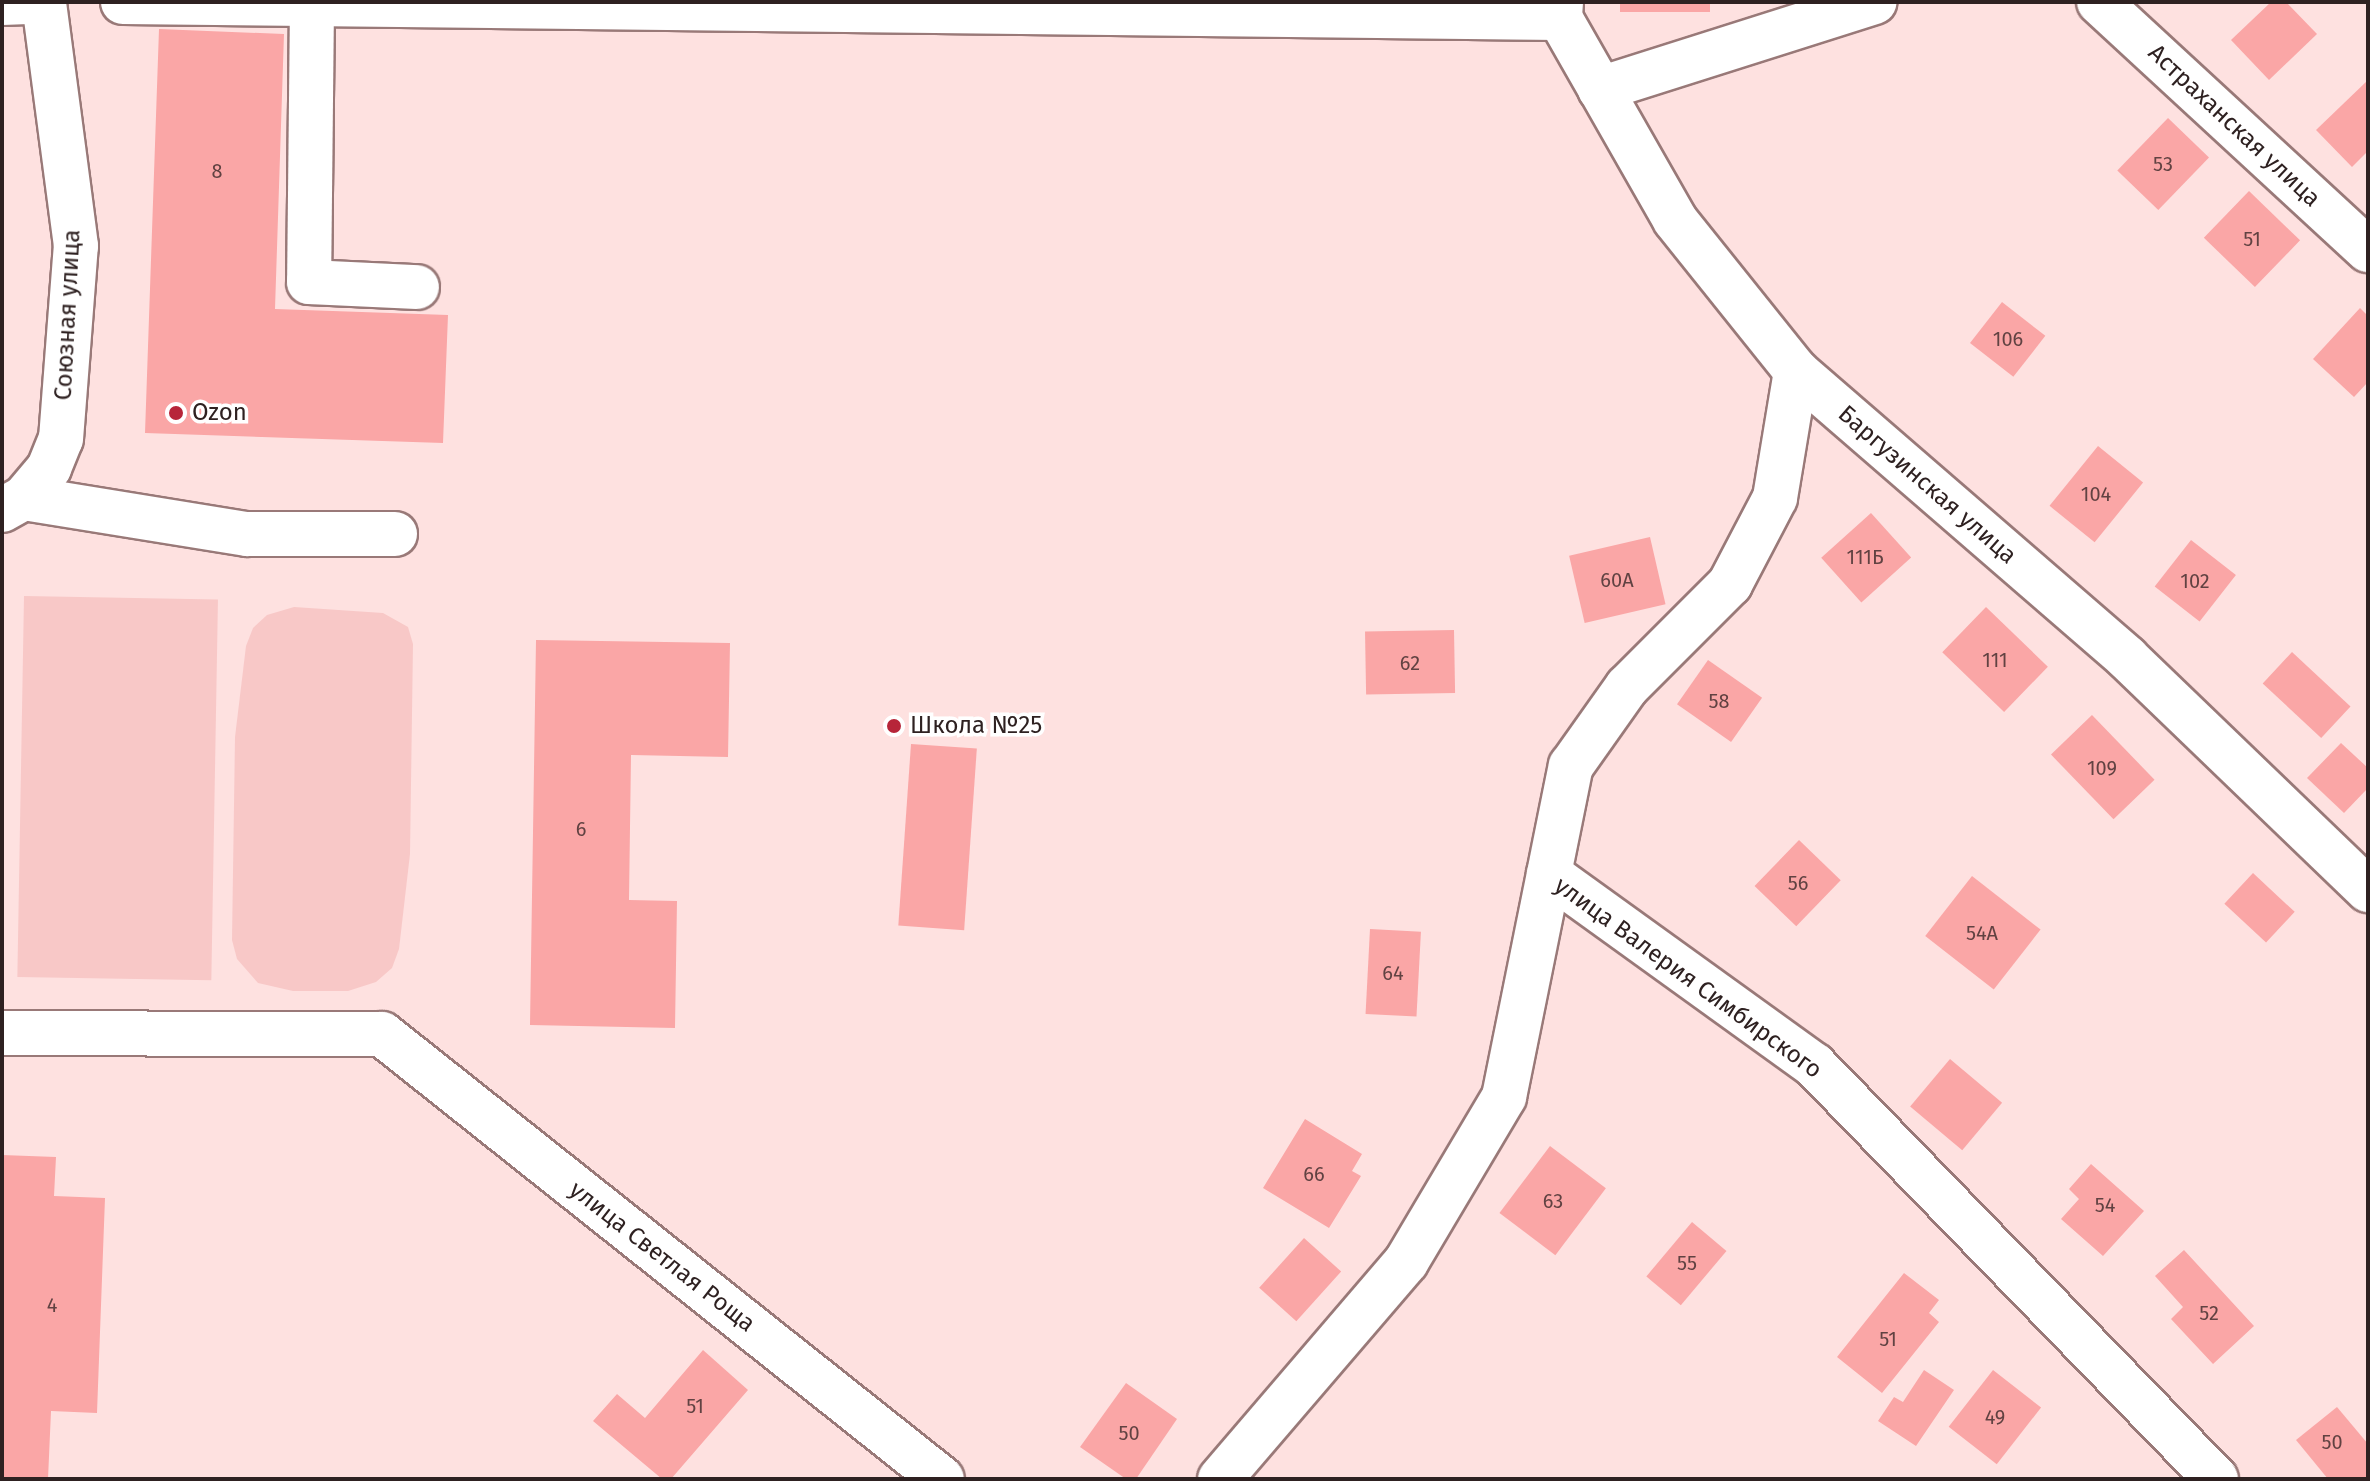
<!DOCTYPE html>
<meta charset="utf-8">
<style>
body{margin:0}
#map{position:relative;width:2370px;height:1481px;overflow:hidden;background:#fee1e0;font-family:"Fira Sans",sans-serif}
div>[style]{position:absolute}
.green>*{inset:0;background:#f8c8c7;transform-origin:0 0}
.building>*{inset:0;background:#faa6a6;transform-origin:0 0}
.roads{filter:drop-shadow(2px 0 #997978) drop-shadow(-2px 0 #997978) drop-shadow(0 2px #997978) drop-shadow(0 -2px #997978)}
.minor>*{height:44px;margin:-22px;padding:0 22px;transform-origin:22px;border-radius:22px;background:#fff}
.dots>*{width:22px;height:22px;translate:-50% -50%;box-sizing:border-box;border:4px solid #fff;border-radius:50%}
span{translate:-50% -50%;white-space:nowrap;text-align:center;line-height:1.15;-webkit-text-stroke:7px #fff;paint-order:stroke}
.number-label{font-size:20px;color:#614242}
.number-label span{-webkit-text-stroke-width:0}
.street-label{font-size:24px;color:#2e2121}
.poi-label{font-size:24px;color:#2e2121}
.left{translate:0 -50%;text-align:left}
.frame{position:absolute;inset:0;border:4px solid #2e2121;pointer-events:none}
</style>
<div id="map">
<div class="green">
<i style="left:24px;top:596px;width:194px;height:381px;rotate:1deg"></i>
<i style="clip-path:polygon(294px 607px,383px 613px,408px 627px,413px 644px,410px 854px,399px 949px,392px 968px,376px 982px,348px 991px,293px 991px,258px 983px,237px 959px,232px 940px,235px 737px,246px 646px,253px 628px,267px 615px)"></i>
</div>
<div class="building">
<i style="left:1620px;top:2px;width:90px;height:10px"></i>
<i style="clip-path:polygon(2271px 2px,2286px 2px,2317px 34px,2269px 80px,2231px 40px)"></i>
<i style="clip-path:polygon(159px 29px,284px 34px,275px 309px,448px 315px,443px 443px,145px 433px)"></i>
<i style="clip-path:polygon(2368px 80px,2368px 151px,2352px 167px,2316px 130px)"></i>
<i style="left:2168px;top:118px;width:57px;height:73px;rotate:44deg"></i>
<i style="left:2249px;top:191px;width:71px;height:65px;rotate:44deg"></i>
<i style="left:2002px;top:302px;width:55px;height:52px;rotate:38deg"></i>
<i style="clip-path:polygon(2360px 308px,2368px 316px,2368px 382px,2354px 397px,2313px 359px)"></i>
<i style="left:2098px;top:446px;width:58px;height:77px;rotate:39deg"></i>
<i style="left:1871px;top:513px;width:60px;height:67px;rotate:48deg"></i>
<i style="left:1650px;top:537px;width:69px;height:83px;rotate:77deg"></i>
<i style="left:2191px;top:540px;width:57px;height:59px;rotate:38deg"></i>
<i style="left:1986px;top:607px;width:86px;height:63px;rotate:44deg"></i>
<i style="left:1454px;top:630px;width:63px;height:89px;rotate:89deg"></i>
<i style="clip-path:polygon(536px 640px,730px 643px,728px 757px,631px 755px,629px 900px,677px 901px,675px 1028px,530px 1025px)"></i>
<i style="left:2292px;top:652px;width:80px;height:43px;rotate:43deg"></i>
<i style="left:1708px;top:660px;width:66px;height:54px;rotate:35deg"></i>
<i style="left:2092px;top:715px;width:90px;height:57px;rotate:46deg"></i>
<i style="clip-path:polygon(2341px 743px,2368px 768px,2368px 788px,2344px 813px,2307px 778px)"></i>
<i style="left:911px;top:744px;width:66px;height:182px;rotate:4deg"></i>
<i style="left:1799px;top:840px;width:58px;height:64px;rotate:44deg"></i>
<i style="left:2253px;top:873px;width:57px;height:42px;rotate:43deg"></i>
<i style="left:1972px;top:876px;width:87px;height:76px;rotate:38deg"></i>
<i style="left:1370px;top:929px;width:51px;height:85px;rotate:3deg"></i>
<i style="left:1950px;top:1059px;width:68px;height:62px;rotate:40deg"></i>
<i style="clip-path:polygon(1305px 1119px,1362px 1154px,1352px 1171px,1361px 1176px,1329px 1228px,1263px 1188px)"></i>
<i style="left:1550px;top:1146px;width:70px;height:84px;rotate:37deg"></i>
<i style="clip-path:polygon(2px 1155px,56px 1157px,54px 1196px,105px 1198px,97px 1413px,51px 1411px,48px 1479px,2px 1479px)"></i>
<i style="clip-path:polygon(2091px 1164px,2144px 1211px,2103px 1256px,2061px 1219px,2079px 1199px,2069px 1189px)"></i>
<i style="left:1692px;top:1222px;width:45px;height:71px;rotate:40deg"></i>
<i style="left:1304px;top:1238px;width:50px;height:67px;rotate:42deg"></i>
<i style="clip-path:polygon(2184px 1250px,2254px 1326px,2213px 1364px,2171px 1319px,2183px 1307px,2155px 1276px)"></i>
<i style="clip-path:polygon(1904px 1273px,1939px 1300px,1929px 1313px,1939px 1322px,1882px 1393px,1837px 1357px)"></i>
<i style="clip-path:polygon(703px 1350px,748px 1390px,671px 1479px,662px 1479px,593px 1421px,617px 1394px,645px 1418px)"></i>
<i style="clip-path:polygon(1924px 1370px,1954px 1390px,1916px 1446px,1878px 1421px,1894px 1397px,1903px 1402px)"></i>
<i style="left:1993px;top:1370px;width:61px;height:72px;rotate:38deg"></i>
<i style="clip-path:polygon(1126px 1383px,1177px 1419px,1136px 1479px,1126px 1479px,1080px 1447px)"></i>
<i style="clip-path:polygon(2337px 1407px,2368px 1444px,2368px 1479px,2328px 1479px,2296px 1440px)"></i>
</div>
<div class="roads">
<div class="minor">
<i style="left:123px;top:2px;width:1437px;rotate:0.64deg"></i>
<i style="left:1561px;top:2px;width:16px;rotate:94deg"></i>
<i style="left:1560px;top:18px;width:232px;rotate:60.3deg"></i>
<i style="left:1675px;top:220px;width:193px;rotate:51.3deg"></i>
<i style="left:1796px;top:371px;width:438px;rotate:40.9deg"></i>
<i style="left:2127px;top:658px;width:335px;rotate:43.9deg"></i>
<i style="left:2099px;top:2px;width:366px;rotate:42.7deg"></i>
<i style="left:2px;top:3px;width:26px;rotate:-2deg"></i>
<i style="left:312px;top:4px;width:278px;rotate:90.6deg"></i>
<i style="left:309px;top:282px;width:108px;rotate:2.7deg"></i>
<i style="left:1600px;top:89px;width:288px;rotate:-17.6deg"></i>
<i style="left:24px;top:498px;width:226px;rotate:9.2deg"></i>
<i style="left:247px;top:534px;width:148px"></i>
<i style="left:2px;top:510px;width:25px;rotate:-29deg"></i>
<i style="left:24px;top:498px;width:39px;rotate:-50deg"></i>
<i style="left:49px;top:468px;width:31px;rotate:-68deg"></i>
<i style="left:61px;top:439px;width:194px;rotate:-85.6deg"></i>
<i style="left:76px;top:246px;width:246px;rotate:-97.5deg"></i>
<i style="left:1549px;top:874px;width:327px;rotate:35.8deg"></i>
<i style="left:1814px;top:1065px;width:577px;rotate:45.84deg"></i>
<i style="left:2px;top:1033px;width:380px;rotate:0.2deg"></i>
<i style="left:382px;top:1034px;width:715px;rotate:38.47deg"></i>
<i style="left:1220px;top:1479px;width:286px;rotate:-49.4deg"></i>
<i style="left:1406px;top:1262px;width:192px;rotate:-59.3deg"></i>
<i style="left:1504px;top:1097px;width:338px;rotate:-78.6deg"></i>
<i style="left:1571px;top:766px;width:97px;rotate:-54.7deg"></i>
<i style="left:1627px;top:687px;width:146px;rotate:-45deg"></i>
<i style="left:1730px;top:584px;width:97px;rotate:-62.4deg"></i>
<i style="left:1775px;top:498px;width:129px;rotate:-80.6deg"></i>
</div>
</div>
<div class="dots">
<i style="left:176px;top:413px;background:#b72539"></i>
<i style="left:894px;top:726px;background:#b72539"></i>
</div>
<div class="number-label">
<span style="left:2163px;top:164px">53</span>
<span style="left:217px;top:171px">8</span>
<span style="left:2252px;top:239px">51</span>
<span style="left:2008px;top:339px">106</span>
<span style="left:2096px;top:494px">104</span>
<span style="left:1865px;top:557px">111Б</span>
<span style="left:1617px;top:580px">60А</span>
<span style="left:2195px;top:581px">102</span>
<span style="left:1995px;top:660px">111</span>
<span style="left:1410px;top:663px">62</span>
<span style="left:1719px;top:701px">58</span>
<span style="left:2102px;top:768px">109</span>
<span style="left:581px;top:829px">6</span>
<span style="left:1798px;top:883px">56</span>
<span style="left:1982px;top:933px">54А</span>
<span style="left:1393px;top:973px">64</span>
<span style="left:1314px;top:1174px">66</span>
<span style="left:1553px;top:1201px">63</span>
<span style="left:2105px;top:1205px">54</span>
<span style="left:1687px;top:1263px">55</span>
<span style="left:52px;top:1305px">4</span>
<span style="left:2209px;top:1313px">52</span>
<span style="left:1888px;top:1339px">51</span>
<span style="left:695px;top:1406px">51</span>
<span style="left:1995px;top:1417px">49</span>
<span style="left:1129px;top:1433px">50</span>
<span style="left:2332px;top:1442px">50</span>
</div>
<div class="street-label">
<span style="left:2234px;top:126px;rotate:43deg">Астраханская улица</span>
<span style="left:68px;top:315px;rotate:-87deg">Союзная улица</span>
<span style="left:1927px;top:485px;rotate:41deg">Баргузинская улица</span>
<span style="left:1688px;top:978px;rotate:36deg">улица Валерия Симбирского</span>
<span style="left:662px;top:1257px;rotate:38deg">улица Светлая Роща</span>
</div>
<div class="poi-label">
<span class="left" style="left:192px;top:413px">Ozon</span>
<span class="left" style="left:910px;top:726px">Школа №25</span>
</div>
<div class="frame"></div>
</div>
